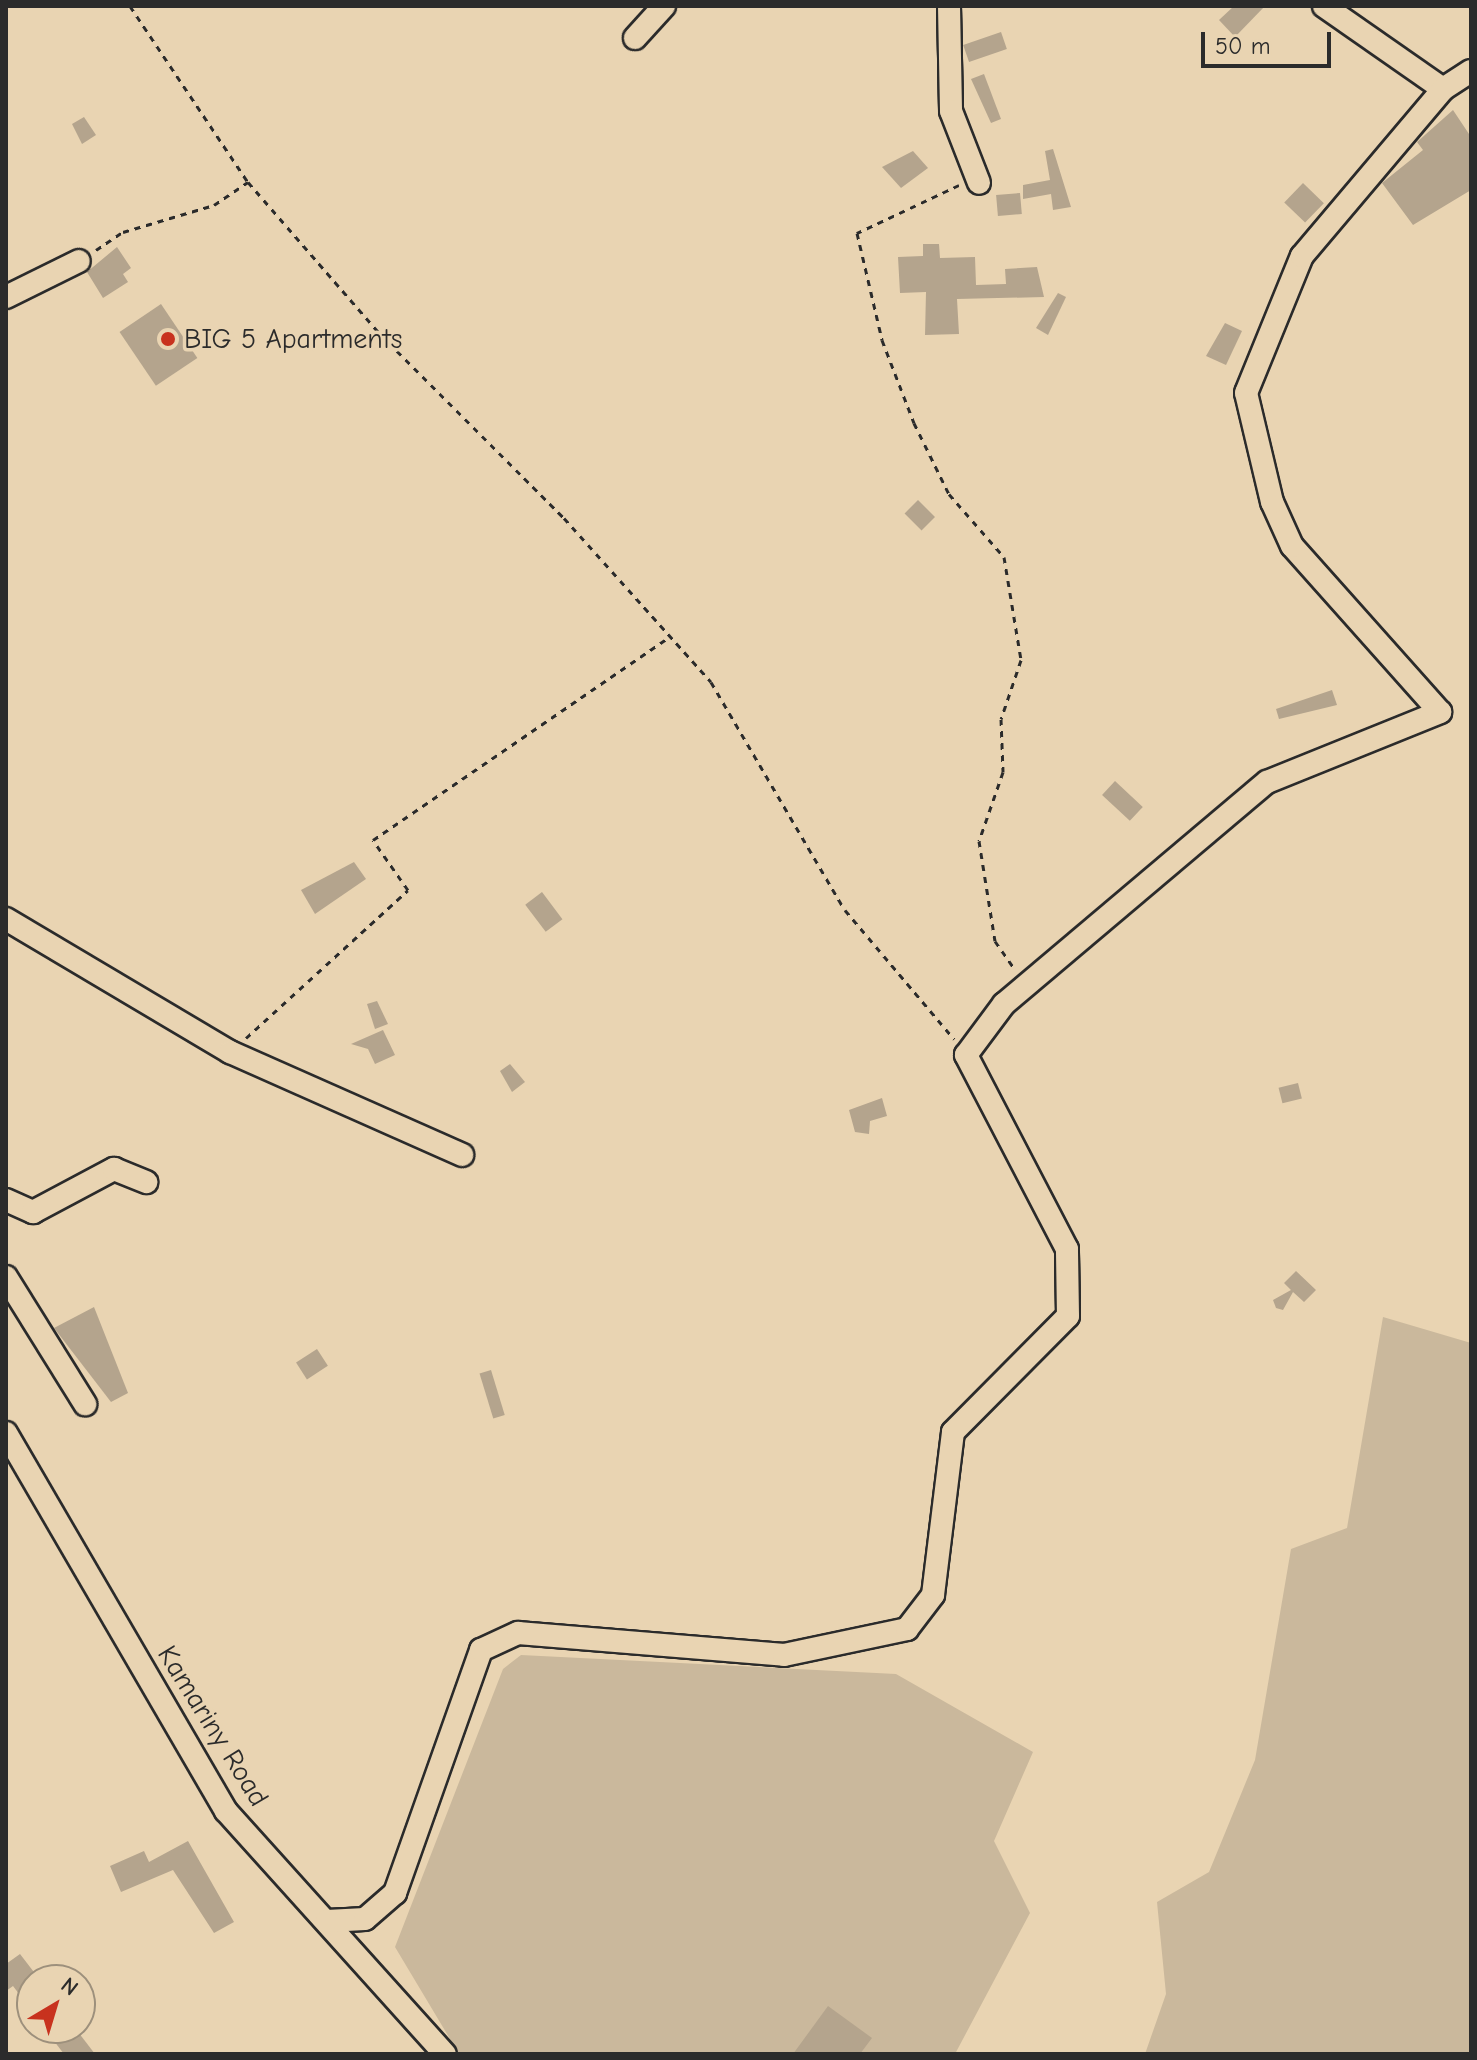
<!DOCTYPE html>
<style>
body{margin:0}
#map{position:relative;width:1477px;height:2060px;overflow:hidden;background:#e9d4b2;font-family:"Comic Neue",sans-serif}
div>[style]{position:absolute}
.green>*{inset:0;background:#cab89c}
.building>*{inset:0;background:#b4a48d;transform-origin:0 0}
.path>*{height:3px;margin-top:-1.5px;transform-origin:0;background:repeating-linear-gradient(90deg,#2b2b2b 0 6px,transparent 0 12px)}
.roads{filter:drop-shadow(2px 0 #2b2b2b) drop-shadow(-2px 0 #2b2b2b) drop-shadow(0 2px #2b2b2b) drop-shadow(0 -2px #2b2b2b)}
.minor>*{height:22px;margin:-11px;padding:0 11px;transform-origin:11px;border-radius:11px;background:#e9d4b2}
.dots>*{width:22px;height:22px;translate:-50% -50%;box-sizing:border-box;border:4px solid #e9d4b2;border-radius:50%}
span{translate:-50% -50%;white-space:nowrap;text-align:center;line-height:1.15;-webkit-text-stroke:7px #e9d4b2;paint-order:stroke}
.poi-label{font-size:28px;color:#2b2b2b}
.left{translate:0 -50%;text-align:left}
.street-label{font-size:28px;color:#2b2b2b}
.frame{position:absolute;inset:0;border:8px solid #2b2b2b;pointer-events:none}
.north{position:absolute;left:16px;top:1964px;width:80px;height:80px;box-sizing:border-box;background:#e9d4b2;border:2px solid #9d907c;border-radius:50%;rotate:38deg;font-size:22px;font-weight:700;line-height:32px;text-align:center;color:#2b2b2b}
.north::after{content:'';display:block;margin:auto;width:28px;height:36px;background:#c8321e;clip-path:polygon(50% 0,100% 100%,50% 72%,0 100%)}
.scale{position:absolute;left:1201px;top:32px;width:130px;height:36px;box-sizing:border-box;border:4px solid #2b2b2b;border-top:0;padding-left:10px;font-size:24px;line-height:28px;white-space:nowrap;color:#2b2b2b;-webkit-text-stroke:6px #e9d4b2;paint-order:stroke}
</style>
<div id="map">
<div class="green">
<i style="clip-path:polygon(1383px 1317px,1471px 1343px,1471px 2054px,1145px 2054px,1166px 1994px,1157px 1902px,1209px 1872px,1255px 1760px,1291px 1549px,1347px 1528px)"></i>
<i style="clip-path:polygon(521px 1655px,896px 1674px,1033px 1752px,994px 1841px,1030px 1913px,955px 2054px,459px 2054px,395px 1947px,503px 1669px)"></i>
</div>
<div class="building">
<i style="clip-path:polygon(1234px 6px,1265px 6px,1235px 37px,1219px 20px)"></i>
<i style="left:1001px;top:32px;width:18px;height:40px;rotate:71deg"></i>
<i style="clip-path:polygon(984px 74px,1001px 119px,991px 123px,971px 79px)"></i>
<i style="clip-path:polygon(1453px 110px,1471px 137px,1471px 190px,1413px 225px,1382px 183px,1423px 150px,1417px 142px)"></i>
<i style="clip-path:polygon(84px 117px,96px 135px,82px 144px,72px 124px)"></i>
<i style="clip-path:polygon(1053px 149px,1071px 207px,1053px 210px,1051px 194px,1023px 199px,1023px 185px,1050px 180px,1045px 151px)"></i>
<i style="clip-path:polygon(913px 151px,928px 168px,901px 188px,882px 167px)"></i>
<i style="left:1303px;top:183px;width:29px;height:27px;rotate:44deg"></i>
<i style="left:1020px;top:193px;width:21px;height:24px;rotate:85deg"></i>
<i style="clip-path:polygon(923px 244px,939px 244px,940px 258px,975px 257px,976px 285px,1006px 284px,1005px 269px,1037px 267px,1044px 297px,957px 299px,959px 334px,925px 335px,926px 292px,900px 293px,898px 257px,923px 256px)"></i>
<i style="clip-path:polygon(117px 247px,131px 268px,123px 274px,128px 282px,103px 298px,87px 272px)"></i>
<i style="clip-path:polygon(1058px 293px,1066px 297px,1048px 335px,1036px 328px)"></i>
<i style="left:161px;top:304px;width:65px;height:50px;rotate:56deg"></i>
<i style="clip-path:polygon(1225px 323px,1242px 331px,1226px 365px,1206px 356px)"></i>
<i style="left:918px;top:500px;width:24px;height:19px;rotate:45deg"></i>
<i style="clip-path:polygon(1332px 690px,1337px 705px,1279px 719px,1276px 709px)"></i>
<i style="left:1115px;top:781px;width:38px;height:19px;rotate:43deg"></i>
<i style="clip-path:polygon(354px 862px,366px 879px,315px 914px,301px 890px)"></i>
<i style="left:542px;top:892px;width:34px;height:21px;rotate:53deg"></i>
<i style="clip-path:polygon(377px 1001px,388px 1024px,375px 1029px,367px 1004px)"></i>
<i style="clip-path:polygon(383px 1030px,395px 1055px,375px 1064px,368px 1049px,351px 1044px)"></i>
<i style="clip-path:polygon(510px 1064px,525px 1082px,512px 1092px,500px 1071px)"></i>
<i style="left:1298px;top:1083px;width:16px;height:20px;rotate:76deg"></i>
<i style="clip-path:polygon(882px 1098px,887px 1116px,870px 1121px,869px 1134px,855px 1132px,849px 1110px)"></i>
<i style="clip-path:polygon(1296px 1271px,1316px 1290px,1304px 1302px,1293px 1292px,1283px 1310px,1276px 1308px,1273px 1300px,1291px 1290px,1284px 1283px)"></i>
<i style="clip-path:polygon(94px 1307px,128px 1393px,111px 1402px,54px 1328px)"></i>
<i style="left:317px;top:1349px;width:20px;height:25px;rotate:57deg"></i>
<i style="left:491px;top:1370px;width:47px;height:12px;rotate:73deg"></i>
<i style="clip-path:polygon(188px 1841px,234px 1922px,214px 1933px,173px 1870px,121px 1892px,110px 1866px,144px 1851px,149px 1862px)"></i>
<i style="clip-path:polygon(20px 1954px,40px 1980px,32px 1980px,32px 2011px,13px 1986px,6px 1991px,6px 1964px)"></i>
<i style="clip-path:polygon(828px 2006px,872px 2038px,860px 2054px,793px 2054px)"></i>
<i style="clip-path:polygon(44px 2028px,75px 2028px,95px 2054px,64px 2054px)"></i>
</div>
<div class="path">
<i style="left:130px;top:6px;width:212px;rotate:56.2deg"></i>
<i style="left:248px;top:182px;width:201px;rotate:49deg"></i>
<i style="left:380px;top:334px;width:260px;rotate:45deg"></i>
<i style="left:564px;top:518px;width:220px;rotate:48.1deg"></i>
<i style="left:711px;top:682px;width:264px;rotate:59.6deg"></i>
<i style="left:845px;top:910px;width:169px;rotate:49.8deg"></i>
<i style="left:959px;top:185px;width:113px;rotate:154.8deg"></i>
<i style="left:857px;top:233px;width:110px;rotate:76.8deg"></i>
<i style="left:882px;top:340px;width:89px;rotate:68.9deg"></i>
<i style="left:914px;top:423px;width:79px;rotate:63.8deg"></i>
<i style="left:949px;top:494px;width:84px;rotate:48.9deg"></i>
<i style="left:1004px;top:557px;width:104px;rotate:80.6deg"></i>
<i style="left:1021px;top:660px;width:62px;rotate:108.7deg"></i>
<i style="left:1001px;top:719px;width:53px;rotate:87.8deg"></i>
<i style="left:1003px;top:772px;width:73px;rotate:109.2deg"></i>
<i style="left:979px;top:841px;width:101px;rotate:80.9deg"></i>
<i style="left:995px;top:941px;width:35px;rotate:55deg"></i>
<i style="left:96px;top:250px;width:32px;rotate:-34deg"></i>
<i style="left:123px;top:232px;width:95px;rotate:-16.5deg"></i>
<i style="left:214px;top:205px;width:41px;rotate:-34.1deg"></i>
<i style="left:246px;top:1038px;width:219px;rotate:-42.4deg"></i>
<i style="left:408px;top:890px;width:61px;rotate:-125deg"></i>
<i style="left:373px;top:840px;width:360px;rotate:-34.4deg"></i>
</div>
<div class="roads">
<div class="minor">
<i style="left:949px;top:6px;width:105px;rotate:88.9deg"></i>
<i style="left:951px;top:111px;width:77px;rotate:68.7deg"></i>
<i style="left:1324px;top:6px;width:145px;rotate:34.9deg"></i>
<i style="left:635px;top:38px;width:43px;rotate:-47.8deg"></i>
<i style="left:6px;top:297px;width:81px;rotate:-26.3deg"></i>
<i style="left:6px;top:919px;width:261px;rotate:30.7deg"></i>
<i style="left:230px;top:1052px;width:254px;rotate:23.9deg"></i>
<i style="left:6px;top:1200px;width:30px;rotate:24deg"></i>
<i style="left:33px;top:1212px;width:92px;rotate:-28deg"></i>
<i style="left:114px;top:1169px;width:35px;rotate:22deg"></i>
<i style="left:6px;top:1277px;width:150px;rotate:58.1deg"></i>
<i style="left:6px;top:1433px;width:437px;rotate:59.8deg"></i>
<i style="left:226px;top:1811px;width:327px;rotate:48deg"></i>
<i style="left:327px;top:1921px;width:38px;rotate:-3deg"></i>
<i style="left:365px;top:1919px;width:40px;rotate:-41deg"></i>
<i style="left:395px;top:1893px;width:258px;rotate:-70.5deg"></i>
<i style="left:481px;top:1650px;width:41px;rotate:-24.7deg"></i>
<i style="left:518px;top:1633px;width:267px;rotate:4.7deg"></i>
<i style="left:784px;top:1655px;width:126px;rotate:-11.9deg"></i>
<i style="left:907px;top:1629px;width:43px;rotate:-52.6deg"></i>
<i style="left:933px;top:1595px;width:164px;rotate:-83deg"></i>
<i style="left:953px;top:1432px;width:163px;rotate:-45.2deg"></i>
<i style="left:1068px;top:1316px;width:67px;rotate:-90.9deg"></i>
<i style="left:1067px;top:1249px;width:219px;rotate:-117.5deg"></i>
<i style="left:966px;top:1055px;width:64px;rotate:-53.3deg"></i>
<i style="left:1004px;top:1004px;width:344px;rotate:-40.2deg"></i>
<i style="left:1267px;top:782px;width:187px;rotate:-22deg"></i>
<i style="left:1440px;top:712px;width:222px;rotate:-131.7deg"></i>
<i style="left:1292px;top:546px;width:48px;rotate:-114.4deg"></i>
<i style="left:1272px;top:502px;width:112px;rotate:-103.4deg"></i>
<i style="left:1246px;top:393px;width:148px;rotate:-67.8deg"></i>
<i style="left:1302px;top:256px;width:219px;rotate:-49.8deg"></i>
<i style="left:1443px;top:89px;width:33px;rotate:-33deg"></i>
</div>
</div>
<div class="dots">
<i style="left:168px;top:339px;background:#c8321e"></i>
</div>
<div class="poi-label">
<span class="left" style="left:184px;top:339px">BIG 5 Apartments</span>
</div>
<div class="street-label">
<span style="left:213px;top:1726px;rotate:58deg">Kamariny Road</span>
</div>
<div class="frame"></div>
<div class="north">N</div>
<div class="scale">50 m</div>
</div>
